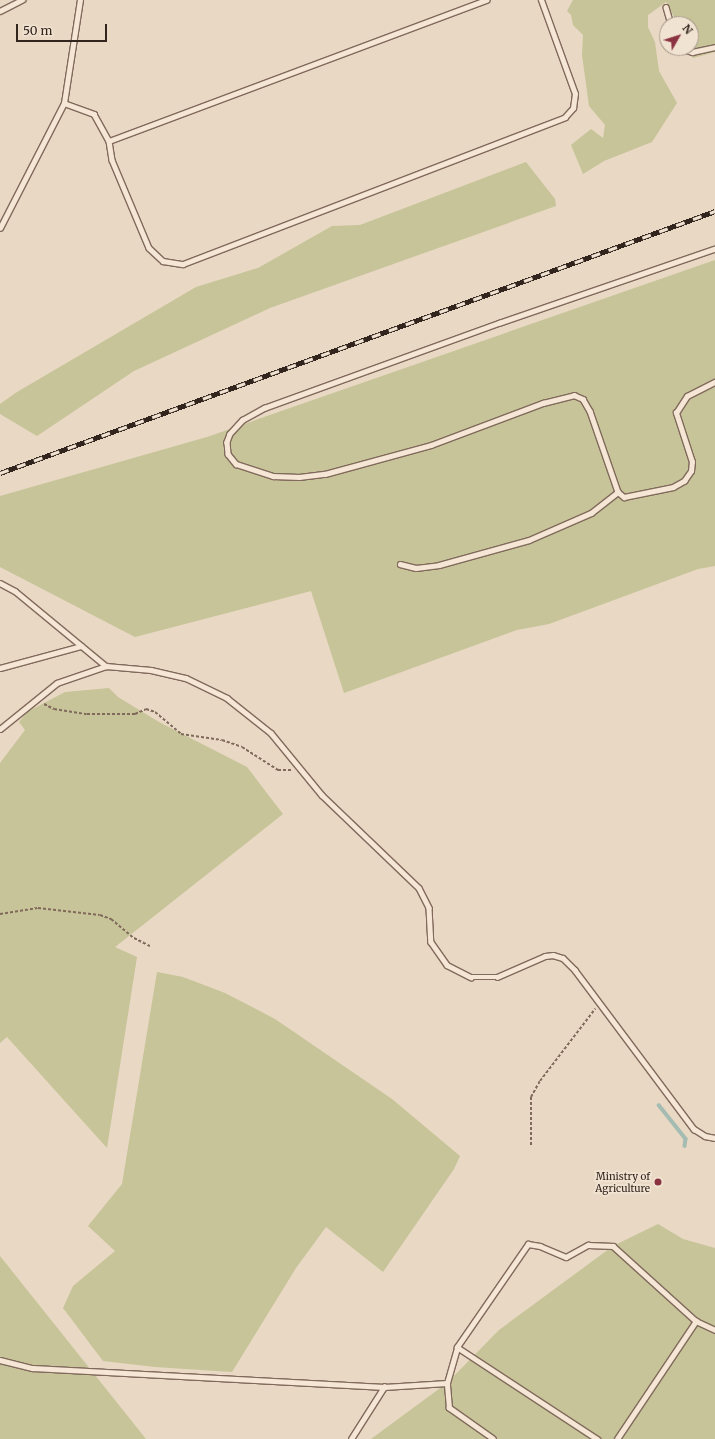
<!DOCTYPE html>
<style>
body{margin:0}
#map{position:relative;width:715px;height:1439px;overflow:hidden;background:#e9d8c3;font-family:Merriweather,serif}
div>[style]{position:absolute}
.green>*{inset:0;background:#c6c498}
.stream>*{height:3.5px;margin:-1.75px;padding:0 1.75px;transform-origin:1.75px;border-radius:1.75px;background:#a4bcb2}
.path>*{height:2px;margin-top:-1px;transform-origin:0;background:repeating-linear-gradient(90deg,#816a5c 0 3px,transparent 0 5px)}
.roads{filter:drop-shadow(1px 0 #816a5c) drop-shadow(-1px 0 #816a5c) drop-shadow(0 1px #816a5c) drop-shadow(0 -1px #816a5c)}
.service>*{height:4.5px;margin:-2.25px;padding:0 2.25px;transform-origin:2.25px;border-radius:2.25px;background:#f5e6d5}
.rail>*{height:4.5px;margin-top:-2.25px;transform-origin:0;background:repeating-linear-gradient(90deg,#f1e3d1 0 9px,#32251e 0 18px);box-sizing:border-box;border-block:1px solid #32251e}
.dots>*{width:11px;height:11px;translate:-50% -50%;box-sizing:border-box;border:2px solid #f1e3d1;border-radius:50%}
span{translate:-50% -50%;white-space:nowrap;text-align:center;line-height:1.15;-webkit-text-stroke:3.5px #f1e3d1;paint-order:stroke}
.poi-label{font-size:10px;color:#32251e}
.right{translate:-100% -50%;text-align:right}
.north{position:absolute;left:659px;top:16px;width:40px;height:40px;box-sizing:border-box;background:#f1e3d1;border:1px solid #a59789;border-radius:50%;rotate:51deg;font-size:11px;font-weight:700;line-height:16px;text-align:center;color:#32251e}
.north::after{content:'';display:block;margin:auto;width:14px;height:18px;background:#8a3240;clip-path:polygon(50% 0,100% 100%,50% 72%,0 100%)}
.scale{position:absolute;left:16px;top:24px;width:91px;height:18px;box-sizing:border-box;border:2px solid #32251e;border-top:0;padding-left:5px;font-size:12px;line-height:14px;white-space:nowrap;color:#32251e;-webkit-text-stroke:3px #f1e3d1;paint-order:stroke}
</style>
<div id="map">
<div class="green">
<i style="clip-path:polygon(573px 0,715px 0,715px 52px,693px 58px,688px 48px,691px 48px,691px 24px,678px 24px,666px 2px,648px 15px,648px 27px,655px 42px,659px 71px,677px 103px,652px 142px,604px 161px,583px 174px,571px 145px,591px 129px,603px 138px,605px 125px,589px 106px,582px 55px,583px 35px,573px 25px,571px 15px,567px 11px)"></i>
<i style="clip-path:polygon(526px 162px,555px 199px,556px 206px,270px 308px,134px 371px,37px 436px,0 414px,0 404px,17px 392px,196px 287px,258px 268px,332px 226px,360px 225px)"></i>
<i style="clip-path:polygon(715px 260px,715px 566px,698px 569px,549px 624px,517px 630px,344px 693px,311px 591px,135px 637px,0 567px,0 496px,207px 437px)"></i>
<i style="clip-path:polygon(109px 688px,118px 697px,159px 722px,247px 767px,283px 814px,115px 947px,137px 957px,107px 1148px,7px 1037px,0 1043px,0 763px,25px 730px,19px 722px,27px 712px,65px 692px)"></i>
<i style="clip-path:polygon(157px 972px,183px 977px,225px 993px,275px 1019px,392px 1099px,460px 1156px,454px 1169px,383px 1272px,326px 1227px,296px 1268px,232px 1372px,155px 1367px,103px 1361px,63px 1308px,73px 1286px,115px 1251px,88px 1226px,122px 1184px)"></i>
<i style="clip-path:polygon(658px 1224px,683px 1239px,715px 1248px,715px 1439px,371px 1439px,447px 1383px,499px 1330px,613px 1246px)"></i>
<i style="clip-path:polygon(0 1256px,146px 1439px,0 1439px)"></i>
</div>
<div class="stream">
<i style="left:659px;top:1105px;width:43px;rotate:51.5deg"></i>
<i style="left:686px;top:1139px;width:7px;rotate:98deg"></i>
</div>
<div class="path">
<i style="left:44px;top:704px;width:11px;rotate:27deg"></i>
<i style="left:54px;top:709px;width:33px;rotate:9deg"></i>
<i style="left:87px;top:714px;width:48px"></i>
<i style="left:135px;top:714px;width:12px;rotate:-24deg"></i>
<i style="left:146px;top:709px;width:9px;rotate:18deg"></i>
<i style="left:155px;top:712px;width:34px;rotate:40deg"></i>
<i style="left:181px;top:734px;width:41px;rotate:8.3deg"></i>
<i style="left:222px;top:740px;width:21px;rotate:19deg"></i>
<i style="left:242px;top:747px;width:43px;rotate:32.6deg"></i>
<i style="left:278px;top:770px;width:14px"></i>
<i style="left:0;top:914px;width:38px;rotate:-9deg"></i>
<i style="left:38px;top:908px;width:62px;rotate:6.4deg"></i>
<i style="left:100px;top:915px;width:12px;rotate:20deg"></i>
<i style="left:111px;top:919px;width:30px;rotate:40deg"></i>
<i style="left:134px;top:938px;width:18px;rotate:27deg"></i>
<i style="left:531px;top:1145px;width:48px;rotate:-90deg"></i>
<i style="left:531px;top:1097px;width:18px;rotate:-61deg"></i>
<i style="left:540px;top:1081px;width:91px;rotate:-52.6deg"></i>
</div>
<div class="roads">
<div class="service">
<i style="left:666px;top:7px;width:18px;rotate:74deg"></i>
<i style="left:0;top:11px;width:25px;rotate:-27deg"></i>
<i style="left:680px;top:48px;width:13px;rotate:18deg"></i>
<i style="left:692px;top:52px;width:24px;rotate:-12deg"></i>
<i style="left:64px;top:103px;width:32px;rotate:20deg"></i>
<i style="left:94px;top:114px;width:31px;rotate:61deg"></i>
<i style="left:109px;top:141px;width:19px;rotate:81deg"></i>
<i style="left:112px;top:160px;width:95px;rotate:67.2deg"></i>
<i style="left:149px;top:248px;width:19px;rotate:43deg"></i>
<i style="left:163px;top:261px;width:20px;rotate:9deg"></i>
<i style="left:183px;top:264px;width:409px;rotate:-21deg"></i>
<i style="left:565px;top:117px;width:12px;rotate:-48deg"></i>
<i style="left:573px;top:108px;width:14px;rotate:-82deg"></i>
<i style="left:575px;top:94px;width:100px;rotate:-109.9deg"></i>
<i style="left:109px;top:141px;width:403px;rotate:-20.5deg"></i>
<i style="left:0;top:228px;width:140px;rotate:-62.9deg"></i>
<i style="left:64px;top:103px;width:104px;rotate:-81.2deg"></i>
<i style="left:715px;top:249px;width:227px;rotate:161deg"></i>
<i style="left:500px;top:323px;width:250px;rotate:160.1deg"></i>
<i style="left:265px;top:408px;width:25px;rotate:151deg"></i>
<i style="left:243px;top:420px;width:19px;rotate:133deg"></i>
<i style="left:230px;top:434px;width:9px;rotate:111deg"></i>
<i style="left:227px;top:442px;width:12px;rotate:85deg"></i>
<i style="left:228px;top:454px;width:13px;rotate:51deg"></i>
<i style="left:236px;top:464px;width:39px;rotate:18deg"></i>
<i style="left:273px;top:476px;width:26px;rotate:2deg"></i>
<i style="left:299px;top:477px;width:26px;rotate:-7deg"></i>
<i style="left:325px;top:474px;width:110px;rotate:-15.3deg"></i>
<i style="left:431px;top:445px;width:120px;rotate:-20.6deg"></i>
<i style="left:543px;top:403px;width:32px;rotate:-14deg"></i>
<i style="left:574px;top:395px;width:10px;rotate:24deg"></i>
<i style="left:583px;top:399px;width:14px;rotate:60deg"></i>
<i style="left:590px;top:411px;width:86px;rotate:70.9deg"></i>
<i style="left:618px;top:492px;width:8px;rotate:40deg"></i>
<i style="left:624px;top:497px;width:50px;rotate:-11.5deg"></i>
<i style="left:673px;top:487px;width:13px;rotate:-29deg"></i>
<i style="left:684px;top:481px;width:12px;rotate:-55deg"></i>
<i style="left:691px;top:471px;width:9px;rotate:-84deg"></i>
<i style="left:692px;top:462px;width:52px;rotate:-108.1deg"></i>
<i style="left:676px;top:413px;width:20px;rotate:-57deg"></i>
<i style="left:687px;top:396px;width:31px;rotate:-27deg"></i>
<i style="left:400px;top:564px;width:16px;rotate:14deg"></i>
<i style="left:416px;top:568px;width:23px;rotate:-7deg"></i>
<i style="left:439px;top:565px;width:93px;rotate:-15.5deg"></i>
<i style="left:529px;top:540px;width:68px;rotate:-23.5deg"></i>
<i style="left:591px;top:513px;width:34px;rotate:-38deg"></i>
<i style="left:0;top:583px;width:17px;rotate:28deg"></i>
<i style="left:15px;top:591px;width:118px;rotate:39.5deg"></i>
<i style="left:0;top:668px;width:84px;rotate:-15.2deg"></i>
<i style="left:0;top:729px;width:73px;rotate:-38.9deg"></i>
<i style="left:57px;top:683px;width:52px;rotate:-19.1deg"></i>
<i style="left:106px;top:666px;width:45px;rotate:5.1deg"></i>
<i style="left:151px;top:670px;width:36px;rotate:13deg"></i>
<i style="left:186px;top:678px;width:46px;rotate:26deg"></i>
<i style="left:227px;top:698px;width:56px;rotate:38.5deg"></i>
<i style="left:271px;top:733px;width:80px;rotate:50.6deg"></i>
<i style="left:322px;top:795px;width:134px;rotate:43.8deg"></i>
<i style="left:419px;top:888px;width:22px;rotate:63deg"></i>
<i style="left:429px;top:908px;width:34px;rotate:87deg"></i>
<i style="left:431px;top:942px;width:28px;rotate:55deg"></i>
<i style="left:447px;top:965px;width:27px;rotate:27deg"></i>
<i style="left:471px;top:977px;width:26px"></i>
<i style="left:497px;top:977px;width:52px;rotate:-23.6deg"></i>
<i style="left:545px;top:956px;width:8px;rotate:-7deg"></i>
<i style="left:553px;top:955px;width:10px;rotate:17deg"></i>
<i style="left:563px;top:958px;width:17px;rotate:45deg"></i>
<i style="left:575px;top:970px;width:199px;rotate:53.2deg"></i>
<i style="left:694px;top:1129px;width:13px;rotate:32deg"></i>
<i style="left:705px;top:1136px;width:10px;rotate:11deg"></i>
<i style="left:457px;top:1347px;width:168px;rotate:33.3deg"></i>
<i style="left:0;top:1360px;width:34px;rotate:14deg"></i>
<i style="left:33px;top:1368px;width:352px;rotate:3.1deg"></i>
<i style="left:384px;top:1387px;width:63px;rotate:-3.6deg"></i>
<i style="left:351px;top:1439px;width:62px;rotate:-57.6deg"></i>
<i style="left:493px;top:1439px;width:54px;rotate:-144.8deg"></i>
<i style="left:449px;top:1408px;width:25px;rotate:-95deg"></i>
<i style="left:447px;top:1383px;width:37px;rotate:-74deg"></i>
<i style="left:457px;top:1347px;width:125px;rotate:-55.4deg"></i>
<i style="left:528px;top:1244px;width:12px;rotate:9deg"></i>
<i style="left:540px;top:1246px;width:28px;rotate:23deg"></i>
<i style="left:566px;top:1257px;width:25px;rotate:-29deg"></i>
<i style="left:588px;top:1245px;width:25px;rotate:2deg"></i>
<i style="left:613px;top:1246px;width:112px;rotate:42.1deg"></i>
<i style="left:696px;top:1321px;width:21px;rotate:25deg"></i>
<i style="left:617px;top:1439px;width:142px;rotate:-56.2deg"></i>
</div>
</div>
<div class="rail">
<i style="left:0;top:473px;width:761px;rotate:-20.12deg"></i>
</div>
<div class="dots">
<i style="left:658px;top:1182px;background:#8a3240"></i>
</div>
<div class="poi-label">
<span class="right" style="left:650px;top:1182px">Ministry of<br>Agriculture</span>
</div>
<div class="north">N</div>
<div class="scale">50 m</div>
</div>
